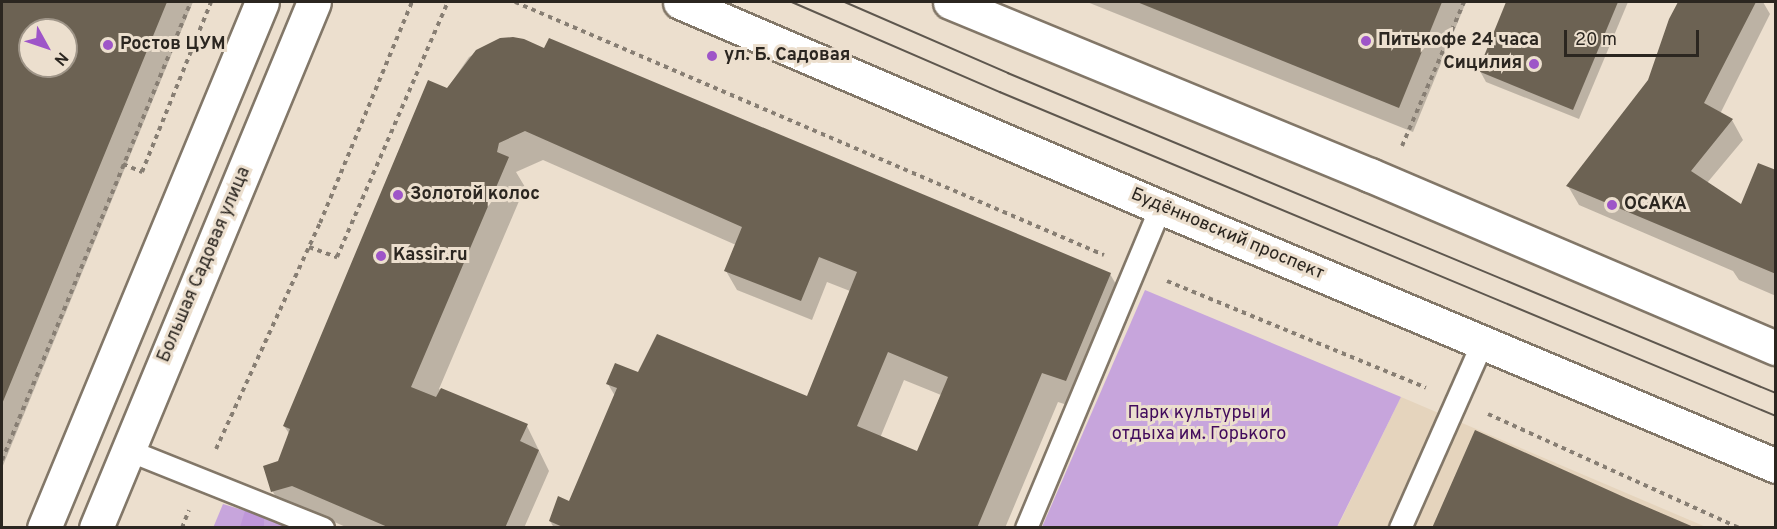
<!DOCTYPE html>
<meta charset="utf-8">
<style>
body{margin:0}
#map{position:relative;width:1777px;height:529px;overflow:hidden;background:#ecdfce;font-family:Overpass,sans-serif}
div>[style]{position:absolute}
.built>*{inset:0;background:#e5d4bd}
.green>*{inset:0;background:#c7a5dc}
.forest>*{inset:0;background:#bf97da}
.shadow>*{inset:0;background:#0003}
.building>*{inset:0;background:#6c6253}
.path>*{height:4px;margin-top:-2px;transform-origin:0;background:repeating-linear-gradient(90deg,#877e73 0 4.5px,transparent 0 9px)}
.roads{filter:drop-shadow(2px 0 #827768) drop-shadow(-2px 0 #827768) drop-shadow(0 2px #827768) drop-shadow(0 -2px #827768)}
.lane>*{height:21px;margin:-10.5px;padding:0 10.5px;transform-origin:10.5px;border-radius:10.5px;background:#fff}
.secondary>*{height:33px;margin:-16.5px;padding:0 16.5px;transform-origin:16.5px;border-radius:16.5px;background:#fff}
.tram>*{height:1.5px;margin:-0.75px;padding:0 0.75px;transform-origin:0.75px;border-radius:0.75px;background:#5e574e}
.dots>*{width:16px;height:16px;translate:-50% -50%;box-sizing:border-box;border:3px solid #ecdfce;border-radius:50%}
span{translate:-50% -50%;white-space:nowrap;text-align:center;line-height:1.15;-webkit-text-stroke:6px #ecdfce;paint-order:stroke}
.poi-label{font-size:18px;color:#2b2620;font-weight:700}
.left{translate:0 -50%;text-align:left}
.right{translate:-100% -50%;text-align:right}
.street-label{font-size:18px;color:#2b2620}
.park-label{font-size:18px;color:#420b5c}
.frame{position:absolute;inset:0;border:3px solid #2b2620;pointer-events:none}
.north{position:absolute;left:18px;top:18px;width:60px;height:60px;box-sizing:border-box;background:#ecdfce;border:2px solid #9f9588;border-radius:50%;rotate:130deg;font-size:16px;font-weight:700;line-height:24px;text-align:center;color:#2b2620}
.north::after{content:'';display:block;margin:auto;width:21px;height:27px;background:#9e55c8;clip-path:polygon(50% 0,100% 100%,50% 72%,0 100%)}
.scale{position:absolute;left:1564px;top:30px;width:135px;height:27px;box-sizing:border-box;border:3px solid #2b2620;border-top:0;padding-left:8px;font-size:18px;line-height:21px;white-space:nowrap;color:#2b2620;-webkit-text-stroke:4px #ecdfce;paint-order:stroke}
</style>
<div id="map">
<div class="built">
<i style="clip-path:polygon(1401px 397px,1706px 527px,1337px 528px)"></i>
</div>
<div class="green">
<i style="clip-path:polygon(1145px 290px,1401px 397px,1337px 527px,1042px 527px)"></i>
<i style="clip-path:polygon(223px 504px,299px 527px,213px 528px)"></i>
</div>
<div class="forest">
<i style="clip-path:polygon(245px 511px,264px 517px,264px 527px,240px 527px)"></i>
</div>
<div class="shadow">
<i style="clip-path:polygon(evenodd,2px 2px,193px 2px,2px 468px,2px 2px,30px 30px,66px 30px,66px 66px,30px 66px,30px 30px)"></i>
<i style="clip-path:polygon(1087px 2px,1466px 2px,1413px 132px)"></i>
<i style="clip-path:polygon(1508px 2px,1628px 2px,1579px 119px,1486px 82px,1480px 71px)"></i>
<i style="clip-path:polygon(1680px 2px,1763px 2px,1770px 14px,1720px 114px,1732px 120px,1743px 140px,1707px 183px,1742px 206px,1776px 172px,1776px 296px,1739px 280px,1733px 271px,1579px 205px,1568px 186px,1650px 80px,1670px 20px)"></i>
<i style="clip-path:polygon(evenodd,500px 40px,1110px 274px,1127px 303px,1083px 410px,1058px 402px,1005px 528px,554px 528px,550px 521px,570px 503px,615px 396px,608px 384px,639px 374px,807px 399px,850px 291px,827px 282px,812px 320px,737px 290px,726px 271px,736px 245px,543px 160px,516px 172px,525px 187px,439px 389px,527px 426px,549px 471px,524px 528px,348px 528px,307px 510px,287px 516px,273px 492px,265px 467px,280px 463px,290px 435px,284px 426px,447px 89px,469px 57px,500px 40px,904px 380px,941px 395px,917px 453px,880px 438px,904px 380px)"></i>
</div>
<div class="building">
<i style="clip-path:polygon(evenodd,2px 2px,167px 2px,2px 404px,2px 2px,30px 30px,66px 30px,66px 66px,30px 66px,30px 30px)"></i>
<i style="clip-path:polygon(1137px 2px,1442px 2px,1399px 108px)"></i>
<i style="clip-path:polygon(1506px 2px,1618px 2px,1573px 110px,1478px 71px)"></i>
<i style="clip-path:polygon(1678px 2px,1756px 2px,1704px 103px,1733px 119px,1691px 171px,1741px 204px,1758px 163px,1776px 170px,1776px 274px,1566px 186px,1648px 80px,1669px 19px)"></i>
<i style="clip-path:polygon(evenodd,513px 37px,524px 39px,544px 48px,549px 38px,1111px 273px,1066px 381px,1042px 373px,977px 528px,565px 528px,549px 521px,558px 496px,569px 501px,617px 388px,606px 384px,615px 363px,638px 372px,657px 334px,807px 396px,857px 272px,819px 257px,801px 301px,724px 271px,742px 227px,525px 131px,499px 143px,497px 152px,509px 157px,411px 387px,436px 397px,441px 388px,528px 424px,520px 441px,539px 450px,505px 528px,390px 528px,292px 486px,271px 492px,263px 466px,278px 461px,290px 429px,283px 426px,428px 80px,447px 88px,476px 50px,500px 38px,513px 37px,888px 352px,948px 377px,917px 451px,857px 426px,888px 352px)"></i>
<i style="clip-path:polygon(1475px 430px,1626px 498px,1696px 528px,1432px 528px)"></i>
</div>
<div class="path">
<i style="left:515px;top:2px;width:641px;rotate:23.25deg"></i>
<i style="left:1402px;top:146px;width:157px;rotate:-66.7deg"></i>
<i style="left:123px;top:164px;width:21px;rotate:23deg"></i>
<i style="left:142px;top:172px;width:183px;rotate:-67.9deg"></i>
<i style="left:309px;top:247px;width:30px;rotate:20deg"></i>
<i style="left:337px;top:257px;width:278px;rotate:-66.5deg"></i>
<i style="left:1167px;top:281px;width:280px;rotate:22.4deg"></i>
<i style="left:1488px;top:414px;width:276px;rotate:24.4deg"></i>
<i style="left:216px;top:449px;width:249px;rotate:-65.3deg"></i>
<i style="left:320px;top:223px;width:239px;rotate:-67.4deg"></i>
<i style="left:2px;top:460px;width:495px;rotate:-67.6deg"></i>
<i style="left:182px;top:528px;width:19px;rotate:-69deg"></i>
</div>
<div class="roads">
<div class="lane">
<i style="left:128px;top:450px;width:210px;rotate:21.8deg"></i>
<i style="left:1026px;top:528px;width:348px;rotate:-67.3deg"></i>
<i style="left:1400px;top:528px;width:202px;rotate:-66.1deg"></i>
</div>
<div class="secondary">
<i style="left:680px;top:2px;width:522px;rotate:23.13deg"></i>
<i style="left:1160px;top:207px;width:668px;rotate:22.8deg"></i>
<i style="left:950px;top:2px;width:454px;rotate:22.4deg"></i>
<i style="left:1370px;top:175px;width:441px;rotate:23.1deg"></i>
<i style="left:44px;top:528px;width:569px;rotate:-67.49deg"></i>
<i style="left:96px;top:528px;width:569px;rotate:-67.49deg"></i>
</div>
</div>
<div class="tram">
<i style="left:792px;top:2px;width:227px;rotate:23.4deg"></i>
<i style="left:1000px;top:92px;width:841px;rotate:22.66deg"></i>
<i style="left:845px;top:2px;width:178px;rotate:23.5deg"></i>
<i style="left:1008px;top:73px;width:832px;rotate:22.62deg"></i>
</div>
<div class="dots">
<i style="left:1366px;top:41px;background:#9e55c8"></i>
<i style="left:108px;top:45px;background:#9e55c8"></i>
<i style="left:712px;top:56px;background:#9e55c8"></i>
<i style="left:1534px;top:64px;background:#9e55c8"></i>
<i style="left:398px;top:195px;background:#9e55c8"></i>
<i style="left:1612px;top:205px;background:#9e55c8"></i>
<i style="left:381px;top:256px;background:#9e55c8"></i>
</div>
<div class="poi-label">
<span class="left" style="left:1378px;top:41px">Питькофе 24 часа</span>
<span class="left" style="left:120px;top:45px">Ростов ЦУМ</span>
<span class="left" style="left:724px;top:56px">ул. Б. Садовая</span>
<span class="right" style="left:1522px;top:64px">Сицилия</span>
<span class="left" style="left:410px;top:195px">Золотой колос</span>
<span class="left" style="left:1624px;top:205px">ОСАКА</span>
<span class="left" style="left:393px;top:256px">Kassir.ru</span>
</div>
<div class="street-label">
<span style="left:1227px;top:235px;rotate:23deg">Будённовский проспект</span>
<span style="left:205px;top:265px;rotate:-67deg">Большая Садовая улица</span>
</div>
<div class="park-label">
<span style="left:1199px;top:425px">Парк культуры и<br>отдыха им. Горького</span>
</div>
<div class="frame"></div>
<div class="north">N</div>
<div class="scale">20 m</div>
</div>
